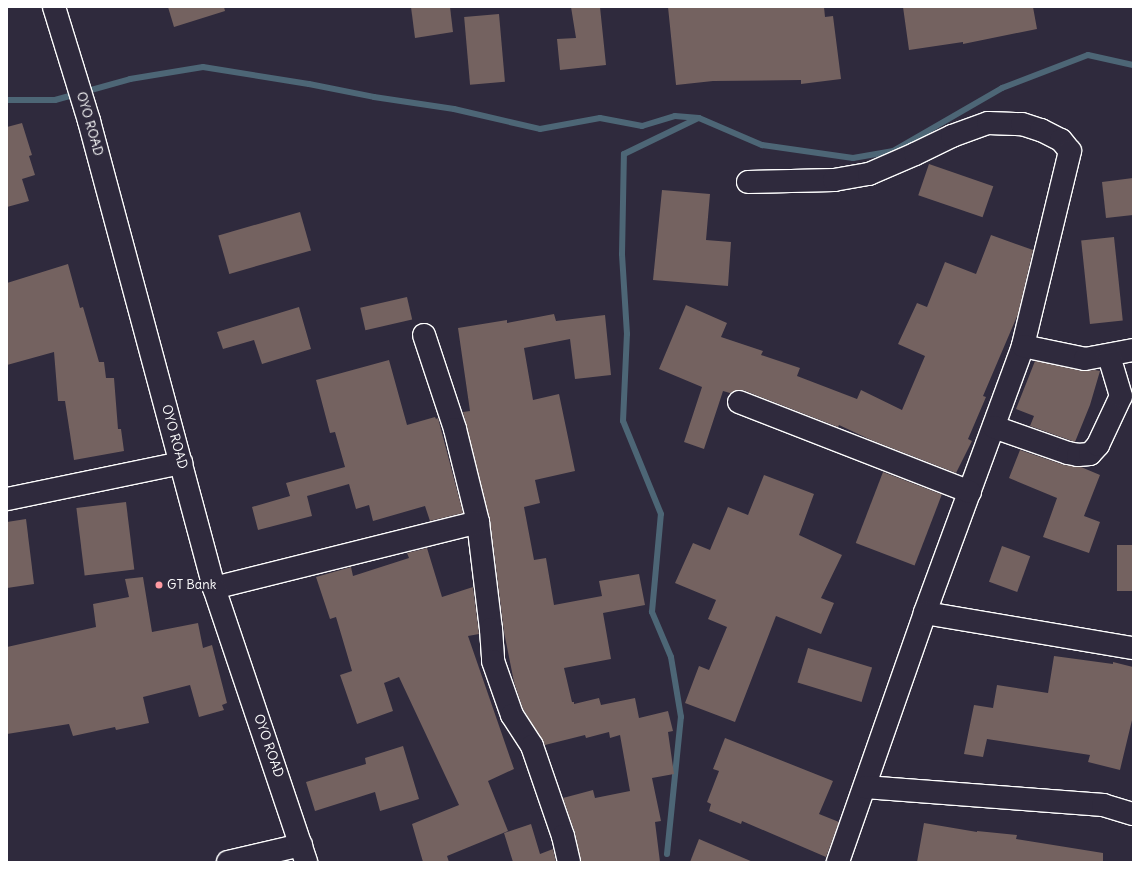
<!DOCTYPE html>
<style>
body{margin:0}
#map{position:relative;width:1140px;height:869px;overflow:hidden;background:#2f2a3d;font-family:Delius,sans-serif}
div>[style]{position:absolute}
.stream>*{height:6px;margin:-3px;padding:0 3px;transform-origin:3px;border-radius:3px;background:#4d6676}
.building>*{inset:0;background:#746260;transform-origin:0 0}
.roads{filter:drop-shadow(1px 0 #fff) drop-shadow(-1px 0 #fff) drop-shadow(0 1px #fff) drop-shadow(0 -1px #fff)}
.minor>*{height:22px;margin:-11px;padding:0 11px;transform-origin:11px;border-radius:11px;background:#2f2a3d}
.highway>*{height:22px;margin:-11px;padding:0 11px;transform-origin:11px;border-radius:11px;background:#2f2a3d}
.dots>*{width:11px;height:11px;translate:-50% -50%;box-sizing:border-box;border:2px solid #2f2a3d;border-radius:50%}
span{translate:-50% -50%;white-space:nowrap;text-align:center;line-height:1.15;-webkit-text-stroke:4px #2f2a3d;paint-order:stroke}
.street-label{font-size:13px;color:#fff}
.poi-label{font-size:13px;color:#fff}
.left{translate:0 -50%;text-align:left}
.frame{position:absolute;inset:0;border:8px solid #fff;pointer-events:none}
</style>
<div id="map">
<div class="stream">
<i style="left:7px;top:100px;width:48px"></i>
<i style="left:55px;top:100px;width:78px;rotate:-15.6deg"></i>
<i style="left:130px;top:79px;width:74px;rotate:-9.3deg"></i>
<i style="left:203px;top:67px;width:107px;rotate:9.1deg"></i>
<i style="left:309px;top:84px;width:66px;rotate:11.3deg"></i>
<i style="left:374px;top:97px;width:81px;rotate:8.5deg"></i>
<i style="left:454px;top:109px;width:88px;rotate:13.1deg"></i>
<i style="left:540px;top:129px;width:61px;rotate:-10.4deg"></i>
<i style="left:600px;top:118px;width:43px;rotate:10.8deg"></i>
<i style="left:642px;top:126px;width:34px;rotate:-17deg"></i>
<i style="left:675px;top:116px;width:24px;rotate:5deg"></i>
<i style="left:699px;top:118px;width:69px;rotate:23.2deg"></i>
<i style="left:762px;top:145px;width:92px;rotate:8.1deg"></i>
<i style="left:853px;top:158px;width:41px;rotate:-9.9deg"></i>
<i style="left:893px;top:151px;width:126px;rotate:-30deg"></i>
<i style="left:1002px;top:88px;width:92px;rotate:-21deg"></i>
<i style="left:1088px;top:55px;width:46px;rotate:12.5deg"></i>
<i style="left:667px;top:854px;width:138px;rotate:-84.2deg"></i>
<i style="left:681px;top:717px;width:61px;rotate:-99.5deg"></i>
<i style="left:671px;top:657px;width:49px;rotate:-112.9deg"></i>
<i style="left:652px;top:612px;width:98px;rotate:-84.8deg"></i>
<i style="left:661px;top:514px;width:100px;rotate:-112.2deg"></i>
<i style="left:623px;top:421px;width:87px;rotate:-87.4deg"></i>
<i style="left:627px;top:334px;width:80px;rotate:-93.6deg"></i>
<i style="left:622px;top:254px;width:100px;rotate:-88.9deg"></i>
<i style="left:624px;top:154px;width:82px;rotate:-25.9deg"></i>
</div>
<div class="building">
<i style="clip-path:polygon(168px 7px,224px 7px,225px 11px,174px 27px)"></i>
<i style="clip-path:polygon(411px 7px,450px 7px,453px 32px,415px 38px)"></i>
<i style="clip-path:polygon(571px 7px,600px 7px,606px 65px,560px 70px,557px 39px,576px 38px)"></i>
<i style="clip-path:polygon(668px 7px,824px 7px,825px 17px,833px 16px,841px 79px,801px 84px,801px 80px,713px 81px,676px 85px)"></i>
<i style="clip-path:polygon(903px 7px,1033px 7px,1037px 29px,963px 44px,963px 42px,909px 50px)"></i>
<i style="left:499px;top:14px;width:68px;height:35px;rotate:85deg"></i>
<i style="clip-path:polygon(22px 123px,32px 155px,29px 156px,35px 175px,22px 179px,29px 201px,7px 207px,7px 127px)"></i>
<i style="left:929px;top:164px;width:68px;height:33px;rotate:19deg"></i>
<i style="clip-path:polygon(1133px 178px,1133px 215px,1106px 218px,1102px 182px)"></i>
<i style="clip-path:polygon(662px 190px,710px 194px,706px 240px,731px 242px,728px 286px,653px 280px)"></i>
<i style="left:300px;top:212px;width:40px;height:85px;rotate:74deg"></i>
<i style="clip-path:polygon(991px 235px,1033px 250px,1018px 314px,983px 396px,986px 397px,968px 439px,972px 441px,956px 473px,871px 440px,839px 425px,838px 427px,743px 390px,737px 390px,730px 393px,723px 391px,704px 449px,684px 442px,702px 387px,659px 369px,686px 305px,727px 323px,721px 337px,763px 351px,761px 355px,800px 368px,797px 376px,857px 399px,861px 390px,902px 410px,925px 356px,898px 344px,917px 303px,927px 307px,945px 262px,976px 274px)"></i>
<i style="left:1114px;top:237px;width:84px;height:33px;rotate:84deg"></i>
<i style="clip-path:polygon(68px 264px,80px 308px,83px 307px,99px 362px,104px 362px,106px 378px,114px 378px,118px 429px,121px 429px,124px 451px,74px 460px,65px 401px,58px 401px,54px 352px,7px 365px,7px 283px)"></i>
<i style="left:407px;top:297px;width:23px;height:48px;rotate:77deg"></i>
<i style="clip-path:polygon(299px 307px,311px 349px,262px 364px,254px 340px,223px 349px,217px 332px)"></i>
<i style="clip-path:polygon(554px 314px,556px 321px,605px 315px,611px 375px,575px 379px,570px 339px,524px 348px,533px 400px,559px 394px,575px 471px,535px 480px,540px 503px,524px 507px,534px 560px,546px 558px,554px 605px,602px 596px,599px 581px,639px 574px,645px 605px,603px 613px,611px 659px,564px 668px,572px 702px,574px 702px,574px 704px,599px 698px,601px 705px,635px 698px,639px 718px,668px 711px,673px 731px,668px 732px,674px 774px,652px 778px,661px 821px,655px 822px,660px 862px,581px 862px,575px 833px,563px 798px,593px 790px,595px 798px,630px 791px,620px 735px,610px 738px,609px 732px,586px 738px,585px 735px,545px 745px,523px 709px,514px 682px,504px 632px,490px 520px,463px 412px,470px 411px,458px 328px,507px 320px,507px 323px)"></i>
<i style="clip-path:polygon(389px 360px,407px 425px,435px 417px,436px 419px,438px 418px,463px 513px,430px 521px,425px 506px,373px 521px,369px 505px,356px 509px,349px 484px,307px 496px,312px 516px,258px 530px,252px 507px,290px 496px,286px 483px,345px 467px,335px 432px,330px 433px,316px 380px)"></i>
<i style="clip-path:polygon(1035px 361px,1082px 371px,1095px 370px,1100px 371px,1090px 405px,1075px 442px,1030px 426px,1034px 416px,1016px 409px)"></i>
<i style="clip-path:polygon(1020px 450px,1064px 465px,1081px 467px,1100px 475px,1084px 516px,1100px 522px,1089px 553px,1043px 537px,1057px 498px,1009px 478px)"></i>
<i style="left:883px;top:472px;width:63px;height:76px;rotate:21deg"></i>
<i style="clip-path:polygon(764px 475px,814px 494px,799px 535px,842px 555px,821px 598px,834px 603px,821px 634px,776px 616px,735px 722px,685px 703px,699px 666px,709px 670px,727px 627px,708px 619px,716px 600px,675px 583px,693px 543px,710px 550px,728px 507px,748px 515px)"></i>
<i style="left:126px;top:502px;width:68px;height:50px;rotate:83deg"></i>
<i style="clip-path:polygon(26px 519px,34px 584px,7px 588px,7px 522px)"></i>
<i style="left:1117px;top:545px;width:16px;height:46px"></i>
<i style="left:1002px;top:546px;width:30px;height:38px;rotate:20deg"></i>
<i style="clip-path:polygon(427px 548px,442px 597px,473px 587px,479px 634px,468px 636px,514px 769px,488px 781px,508px 831px,447px 856px,449px 862px,423px 862px,412px 824px,459px 805px,399px 677px,384px 683px,393px 711px,357px 724px,340px 675px,352px 671px,336px 617px,330px 619px,316px 577px,351px 567px,353px 576px,409px 558px,407px 553px)"></i>
<i style="clip-path:polygon(143px 577px,152px 632px,198px 623px,203px 648px,212px 645px,227px 703px,222px 705px,224px 710px,199px 717px,190px 685px,143px 697px,149px 723px,116px 730px,115px 727px,73px 736px,69px 724px,7px 734px,7px 647px,96px 627px,93px 604px,129px 597px,125px 579px)"></i>
<i style="left:808px;top:648px;width:67px;height:36px;rotate:17deg"></i>
<i style="clip-path:polygon(1054px 656px,1113px 664px,1113px 662px,1133px 667px,1133px 716px,1120px 770px,1088px 762px,1090px 755px,987px 739px,983px 757px,964px 754px,974px 705px,993px 708px,997px 685px,1048px 693px)"></i>
<i style="clip-path:polygon(725px 738px,833px 781px,819px 814px,839px 822px,826px 857px,742px 821px,741px 824px,709px 811px,711px 804px,707px 802px,719px 771px,713px 769px)"></i>
<i style="clip-path:polygon(403px 746px,419px 799px,380px 811px,375px 792px,315px 811px,306px 782px,366px 764px,365px 758px)"></i>
<i style="clip-path:polygon(924px 823px,977px 832px,977px 831px,1017px 835px,1016px 839px,1103px 853px,1103px 862px,917px 862px)"></i>
<i style="clip-path:polygon(531px 824px,540px 854px,553px 849px,556px 862px,513px 862px,504px 833px)"></i>
<i style="clip-path:polygon(699px 839px,753px 862px,690px 862px)"></i>
</div>
<div class="roads">
<div class="minor">
<i style="left:748px;top:182px;width:86px;rotate:-1.3deg"></i>
<i style="left:834px;top:180px;width:36px;rotate:-10deg"></i>
<i style="left:869px;top:174px;width:50px;rotate:-23.5deg"></i>
<i style="left:915px;top:154px;width:41px;rotate:-25.9deg"></i>
<i style="left:952px;top:136px;width:38px;rotate:-20deg"></i>
<i style="left:988px;top:123px;width:34px;rotate:2deg"></i>
<i style="left:1022px;top:124px;width:20px;rotate:18deg"></i>
<i style="left:1041px;top:130px;width:22px;rotate:27deg"></i>
<i style="left:1061px;top:140px;width:14px;rotate:51deg"></i>
<i style="left:1070px;top:151px;width:201px;rotate:103.6deg"></i>
<i style="left:1023px;top:346px;width:284px;rotate:110.2deg"></i>
<i style="left:925px;top:613px;width:264px;rotate:109.3deg"></i>
<i style="left:424px;top:335px;width:99px;rotate:71.7deg"></i>
<i style="left:455px;top:429px;width:96px;rotate:76.1deg"></i>
<i style="left:478px;top:522px;width:108px;rotate:83.1deg"></i>
<i style="left:491px;top:629px;width:32px;rotate:86deg"></i>
<i style="left:493px;top:661px;width:57px;rotate:70.6deg"></i>
<i style="left:512px;top:715px;width:37px;rotate:57deg"></i>
<i style="left:532px;top:746px;width:95px;rotate:71deg"></i>
<i style="left:563px;top:836px;width:27px;rotate:77deg"></i>
<i style="left:1023px;top:346px;width:63px;rotate:11.8deg"></i>
<i style="left:1085px;top:359px;width:49px;rotate:-10.6deg"></i>
<i style="left:739px;top:402px;width:248px;rotate:21.3deg"></i>
<i style="left:994px;top:427px;width:78px;rotate:19.4deg"></i>
<i style="left:1068px;top:453px;width:10px;rotate:11deg"></i>
<i style="left:1078px;top:455px;width:12px;rotate:-5deg"></i>
<i style="left:1090px;top:454px;width:12px;rotate:-48deg"></i>
<i style="left:1098px;top:445px;width:54px;rotate:-64.9deg"></i>
<i style="left:1121px;top:396px;width:42px;rotate:-106.7deg"></i>
<i style="left:7px;top:499px;width:178px;rotate:-11.7deg"></i>
<i style="left:214px;top:588px;width:272px;rotate:-14deg"></i>
<i style="left:925px;top:613px;width:211px;rotate:9.6deg"></i>
<i style="left:865px;top:787px;width:239px;rotate:4.3deg"></i>
<i style="left:1103px;top:805px;width:31px;rotate:17deg"></i>
<i style="left:228px;top:862px;width:75px;rotate:-13.1deg"></i>
</div>
<div class="highway">
<i style="left:54px;top:7px;width:119px;rotate:72.9deg"></i>
<i style="left:89px;top:121px;width:483px;rotate:75deg"></i>
<i style="left:214px;top:588px;width:289px;rotate:71.4deg"></i>
</div>
</div>
<div class="dots">
<i style="left:159px;top:585px;background:#ff9aa2"></i>
</div>
<div class="street-label">
<span style="left:89px;top:124px;rotate:74deg">OYO ROAD</span>
<span style="left:174px;top:437px;rotate:75deg">OYO ROAD</span>
<span style="left:268px;top:746px;rotate:71deg">OYO ROAD</span>
</div>
<div class="poi-label">
<span class="left" style="left:167px;top:585px">GT Bank</span>
</div>
<div class="frame"></div>
</div>
